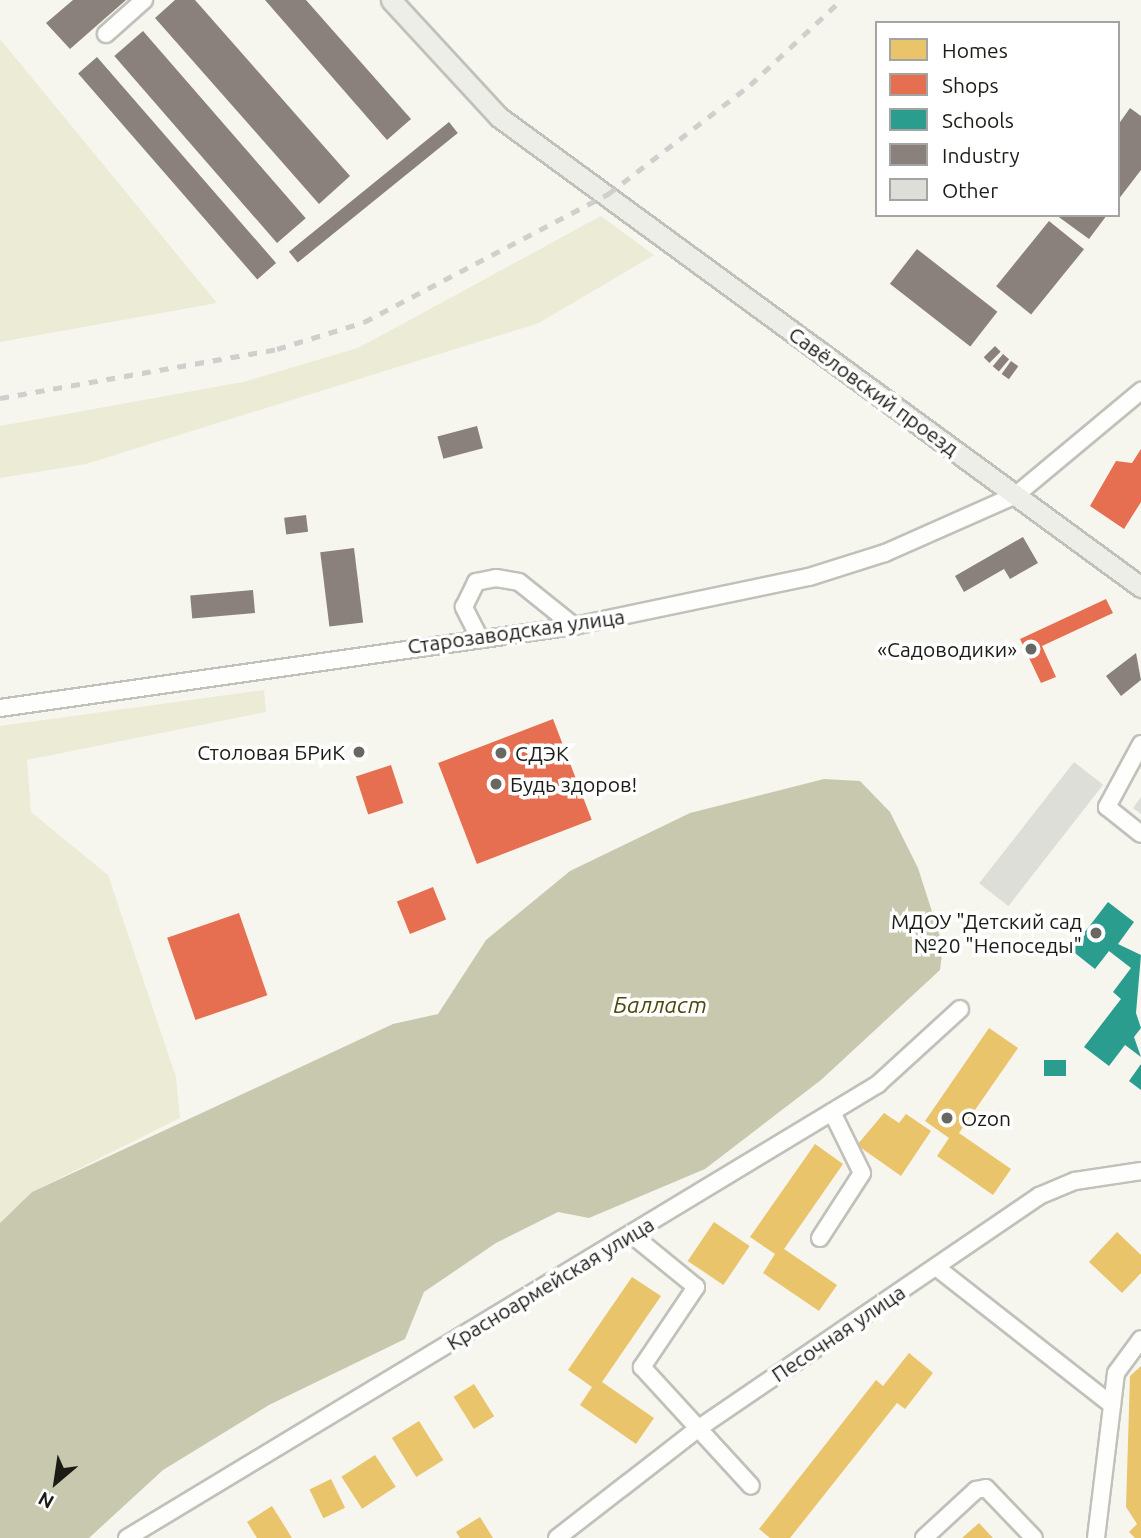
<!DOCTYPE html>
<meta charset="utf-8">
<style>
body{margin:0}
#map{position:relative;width:1141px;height:1538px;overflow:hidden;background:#f6f6ee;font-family:Ubuntu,sans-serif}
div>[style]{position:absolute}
.green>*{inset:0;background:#ecebd5}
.water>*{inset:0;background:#c8c8ae}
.homes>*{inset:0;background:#e9c46a;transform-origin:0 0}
.shops>*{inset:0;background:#e76f51;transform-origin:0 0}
.schools>*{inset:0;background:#2a9d8f;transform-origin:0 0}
.industry>*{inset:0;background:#8a817c;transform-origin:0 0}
.building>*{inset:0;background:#deded8;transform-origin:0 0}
.roads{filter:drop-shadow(2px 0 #c1c1bb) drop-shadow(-2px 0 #c1c1bb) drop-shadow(0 2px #c1c1bb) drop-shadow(0 -2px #c1c1bb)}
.minor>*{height:16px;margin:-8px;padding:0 8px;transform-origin:8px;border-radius:8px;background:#fefefc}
.major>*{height:19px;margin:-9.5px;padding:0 9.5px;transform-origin:9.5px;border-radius:9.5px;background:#eeeee8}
.rail>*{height:4.5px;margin-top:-2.25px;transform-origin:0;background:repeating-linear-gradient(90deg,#cfcfcd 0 9px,transparent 0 18px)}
.dots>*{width:19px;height:19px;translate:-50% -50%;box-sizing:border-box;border:4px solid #fff;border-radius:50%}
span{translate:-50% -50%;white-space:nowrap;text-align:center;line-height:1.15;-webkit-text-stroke:7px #fff;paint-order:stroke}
.street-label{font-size:21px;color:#1c1c17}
.poi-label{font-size:21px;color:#1c1c17}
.right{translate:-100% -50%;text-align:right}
.left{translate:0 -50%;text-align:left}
.water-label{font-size:23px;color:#4c480c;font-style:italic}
.legend{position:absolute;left:875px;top:21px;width:245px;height:196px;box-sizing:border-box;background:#fff;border:2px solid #a4a4a2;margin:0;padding:9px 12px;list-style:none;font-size:21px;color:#1c1c17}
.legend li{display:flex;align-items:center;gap:14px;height:35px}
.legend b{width:35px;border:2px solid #a4a4a2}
.north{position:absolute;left:21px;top:1447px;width:70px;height:70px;-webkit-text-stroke:5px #fff;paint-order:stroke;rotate:209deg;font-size:19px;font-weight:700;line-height:28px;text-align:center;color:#1c1c17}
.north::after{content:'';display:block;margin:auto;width:24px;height:32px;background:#1c1c17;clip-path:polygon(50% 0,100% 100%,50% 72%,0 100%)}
</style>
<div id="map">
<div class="green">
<i style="clip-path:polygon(0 39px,217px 303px,0 342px)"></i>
<i style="clip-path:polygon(601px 216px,654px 255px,539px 323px,86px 464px,0 478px,0 426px,243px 382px,358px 348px)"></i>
<i style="clip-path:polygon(264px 690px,266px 712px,27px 760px,31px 812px,108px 875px,176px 1077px,180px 1118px,32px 1192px,0 1223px,0 726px)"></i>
</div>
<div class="water">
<i style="clip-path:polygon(824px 779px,860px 781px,890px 812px,918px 868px,943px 946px,940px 970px,821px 1080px,705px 1169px,589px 1218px,558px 1212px,496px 1243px,424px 1292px,405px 1339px,269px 1405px,163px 1470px,89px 1538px,0 1538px,0 1223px,32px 1192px,393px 1024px,438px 1014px,486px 940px,570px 871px,690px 813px)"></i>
</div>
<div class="homes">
<i style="clip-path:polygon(989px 1028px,1018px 1048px,959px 1133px,1011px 1169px,993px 1195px,937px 1156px,949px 1138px,925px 1121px)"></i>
<i style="clip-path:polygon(884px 1113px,899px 1123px,906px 1114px,931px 1131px,901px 1176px,857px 1145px)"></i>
<i style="clip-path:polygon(815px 1144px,843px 1164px,784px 1249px,837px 1285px,819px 1311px,763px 1273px,775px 1254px,750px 1237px)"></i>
<i style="left:714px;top:1222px;width:43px;height:47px;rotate:34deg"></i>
<i style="clip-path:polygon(1117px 1232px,1141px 1255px,1141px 1273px,1122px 1293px,1089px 1262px)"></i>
<i style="clip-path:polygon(632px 1277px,661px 1296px,602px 1382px,654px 1418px,636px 1444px,580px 1405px,592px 1387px,568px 1370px)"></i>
<i style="clip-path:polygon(909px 1353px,933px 1373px,905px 1409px,897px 1403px,790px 1538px,770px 1538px,759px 1529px,876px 1380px,883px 1386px)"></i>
<i style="clip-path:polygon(1141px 1366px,1141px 1538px,1135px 1538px,1129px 1532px,1137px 1524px,1126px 1507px,1130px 1376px)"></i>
<i style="left:474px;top:1384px;width:38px;height:24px;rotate:58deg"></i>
<i style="left:419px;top:1421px;width:46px;height:32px;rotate:58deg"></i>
<i style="left:375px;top:1455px;width:38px;height:40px;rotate:57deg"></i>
<i style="left:331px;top:1479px;width:32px;height:24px;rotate:64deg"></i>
<i style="clip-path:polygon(272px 1506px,292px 1538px,257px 1538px,247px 1522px)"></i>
<i style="clip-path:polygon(480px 1517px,493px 1538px,460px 1538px,456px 1532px)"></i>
<i style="clip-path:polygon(979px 1523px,993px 1538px,962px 1538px)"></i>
</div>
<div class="shops">
<i style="clip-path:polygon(1141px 449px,1141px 502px,1124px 529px,1090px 506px,1116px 461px,1132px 463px)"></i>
<i style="clip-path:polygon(1106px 599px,1113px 613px,1042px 646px,1056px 677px,1041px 683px,1020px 639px)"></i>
<i style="left:553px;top:719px;width:108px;height:123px;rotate:69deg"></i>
<i style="left:391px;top:765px;width:40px;height:37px;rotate:72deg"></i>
<i style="left:433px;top:887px;width:35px;height:39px;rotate:68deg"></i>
<i style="left:239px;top:913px;width:87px;height:76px;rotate:71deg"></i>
</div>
<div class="schools">
<i style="clip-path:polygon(1108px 902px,1134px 922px,1118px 944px,1141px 955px,1136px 1013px,1141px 1028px,1134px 1037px,1141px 1057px,1125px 1045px,1109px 1066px,1084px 1047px,1121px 999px,1113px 992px,1131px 968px,1109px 951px,1095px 969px,1071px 950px)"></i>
<i style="left:1066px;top:1060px;width:16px;height:22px;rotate:90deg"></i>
<i style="clip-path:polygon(1141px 1064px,1141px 1090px,1129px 1081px)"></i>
</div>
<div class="industry">
<i style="clip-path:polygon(73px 0,126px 0,70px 49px,46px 23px)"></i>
<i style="clip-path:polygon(175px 0,195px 0,350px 176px,319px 204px,155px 18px)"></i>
<i style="clip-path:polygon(265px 0,306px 0,411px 119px,387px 140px)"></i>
<i style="left:143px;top:31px;width:248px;height:38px;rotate:49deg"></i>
<i style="left:97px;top:57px;width:273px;height:25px;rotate:49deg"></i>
<i style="clip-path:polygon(1130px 108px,1141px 116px,1141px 170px,1118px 200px,1118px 125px)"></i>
<i style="left:449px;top:122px;width:14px;height:206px;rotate:51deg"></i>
<i style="clip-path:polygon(1056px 215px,1107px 215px,1089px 239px)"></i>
<i style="left:1049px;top:221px;width:45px;height:84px;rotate:39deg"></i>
<i style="left:917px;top:249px;width:102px;height:44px;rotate:38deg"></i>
<i style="left:995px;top:346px;width:8px;height:16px;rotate:45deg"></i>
<i style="left:1003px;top:354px;width:8px;height:16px;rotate:40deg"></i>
<i style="left:1011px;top:361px;width:9px;height:16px;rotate:36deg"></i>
<i style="left:477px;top:426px;width:23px;height:41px;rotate:75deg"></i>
<i style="left:306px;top:515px;width:17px;height:22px;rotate:83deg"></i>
<i style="clip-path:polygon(1023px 537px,1038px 563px,1010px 579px,1004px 569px,964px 592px,955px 576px)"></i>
<i style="left:354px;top:548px;width:75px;height:34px;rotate:83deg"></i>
<i style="left:253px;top:590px;width:23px;height:63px;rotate:85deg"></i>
<i style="clip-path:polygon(1136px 653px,1141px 680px,1121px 696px,1106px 676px)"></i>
</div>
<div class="building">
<i style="left:1074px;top:762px;width:37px;height:154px;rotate:38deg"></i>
<i style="clip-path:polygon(1141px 797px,1141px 814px,1133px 808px)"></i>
</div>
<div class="roads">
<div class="minor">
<i style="left:106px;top:34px;width:51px;rotate:-41.8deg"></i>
<i style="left:479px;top:637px;width:34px;rotate:-117deg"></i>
<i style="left:464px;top:607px;width:28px;rotate:-64deg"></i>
<i style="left:476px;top:582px;width:20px;rotate:-11deg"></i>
<i style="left:496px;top:578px;width:23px;rotate:10deg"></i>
<i style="left:519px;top:582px;width:70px;rotate:38.7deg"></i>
<i style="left:0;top:708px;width:580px;rotate:-8.13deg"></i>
<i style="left:574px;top:626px;width:240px;rotate:-11.8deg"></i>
<i style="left:809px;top:577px;width:80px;rotate:-17.5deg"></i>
<i style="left:885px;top:553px;width:143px;rotate:-23.9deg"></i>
<i style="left:1016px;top:495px;width:163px;rotate:-39.8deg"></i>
<i style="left:1141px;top:744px;width:72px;rotate:118.4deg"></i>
<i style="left:1107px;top:807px;width:43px;rotate:38.5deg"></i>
<i style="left:631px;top:1234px;width:84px;rotate:39.2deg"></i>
<i style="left:696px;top:1287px;width:97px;rotate:124deg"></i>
<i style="left:642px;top:1367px;width:161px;rotate:47.5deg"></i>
<i style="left:820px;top:1238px;width:77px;rotate:-57.1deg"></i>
<i style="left:862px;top:1173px;width:68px;rotate:-116.2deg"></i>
<i style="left:936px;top:1267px;width:224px;rotate:38.1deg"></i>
<i style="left:127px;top:1538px;width:878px;rotate:-31.15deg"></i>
<i style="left:878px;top:1084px;width:111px;rotate:-42.4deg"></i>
<i style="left:557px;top:1538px;width:180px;rotate:-37.8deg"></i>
<i style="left:699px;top:1428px;width:412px;rotate:-34.3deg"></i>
<i style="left:1039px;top:1196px;width:39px;rotate:-23deg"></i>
<i style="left:1075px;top:1181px;width:67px;rotate:-8.6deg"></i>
<i style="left:924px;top:1538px;width:71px;rotate:-42.7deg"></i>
<i style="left:976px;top:1490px;width:10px;rotate:-11deg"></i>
<i style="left:986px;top:1488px;width:69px;rotate:46.2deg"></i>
<i style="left:1096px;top:1538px;width:166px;rotate:-83.1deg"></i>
<i style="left:1116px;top:1373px;width:42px;rotate:-53.7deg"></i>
</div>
<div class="major">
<i style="left:391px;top:0;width:159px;rotate:47.3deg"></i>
<i style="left:499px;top:117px;width:796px;rotate:36.21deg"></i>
</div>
</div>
<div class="rail">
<i style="left:0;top:398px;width:281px;rotate:-10deg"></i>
<i style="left:277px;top:349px;width:91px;rotate:-17.2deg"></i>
<i style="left:364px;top:322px;width:276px;rotate:-27.7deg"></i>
<i style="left:608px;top:194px;width:179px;rotate:-37.5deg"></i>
<i style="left:750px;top:85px;width:125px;rotate:-43deg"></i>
</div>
<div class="dots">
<i style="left:1031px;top:649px;background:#686862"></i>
<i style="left:359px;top:752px;background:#686862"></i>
<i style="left:501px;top:753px;background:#686862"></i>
<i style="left:496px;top:784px;background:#686862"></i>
<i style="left:1096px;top:933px;background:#686862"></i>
<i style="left:947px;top:1118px;background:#686862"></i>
</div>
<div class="street-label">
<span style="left:874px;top:391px;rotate:36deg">Савёловский проезд</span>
<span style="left:516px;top:631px;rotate:-8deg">Старозаводская улица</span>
<span style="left:550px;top:1283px;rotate:-31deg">Красноармейская улица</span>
<span style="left:838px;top:1333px;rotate:-34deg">Песочная улица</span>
</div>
<div class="poi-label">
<span class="right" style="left:1017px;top:649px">«Садоводики»</span>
<span class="right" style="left:345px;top:752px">Столовая БРиК</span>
<span class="left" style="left:515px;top:753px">СДЭК</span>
<span class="left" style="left:510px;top:784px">Будь здоров!</span>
<span class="right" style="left:1082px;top:933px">МДОУ "Детский сад<br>№20 "Непоседы"</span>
<span class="left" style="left:961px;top:1118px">Ozon</span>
</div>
<div class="water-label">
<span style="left:660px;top:1005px">Балласт</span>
</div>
<ul class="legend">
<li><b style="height:19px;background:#e9c46a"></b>Homes</li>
<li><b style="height:19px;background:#e76f51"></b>Shops</li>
<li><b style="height:19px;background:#2a9d8f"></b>Schools</li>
<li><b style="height:19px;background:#8a817c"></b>Industry</li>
<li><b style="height:19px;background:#deded8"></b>Other</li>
</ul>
<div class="north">N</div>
</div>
